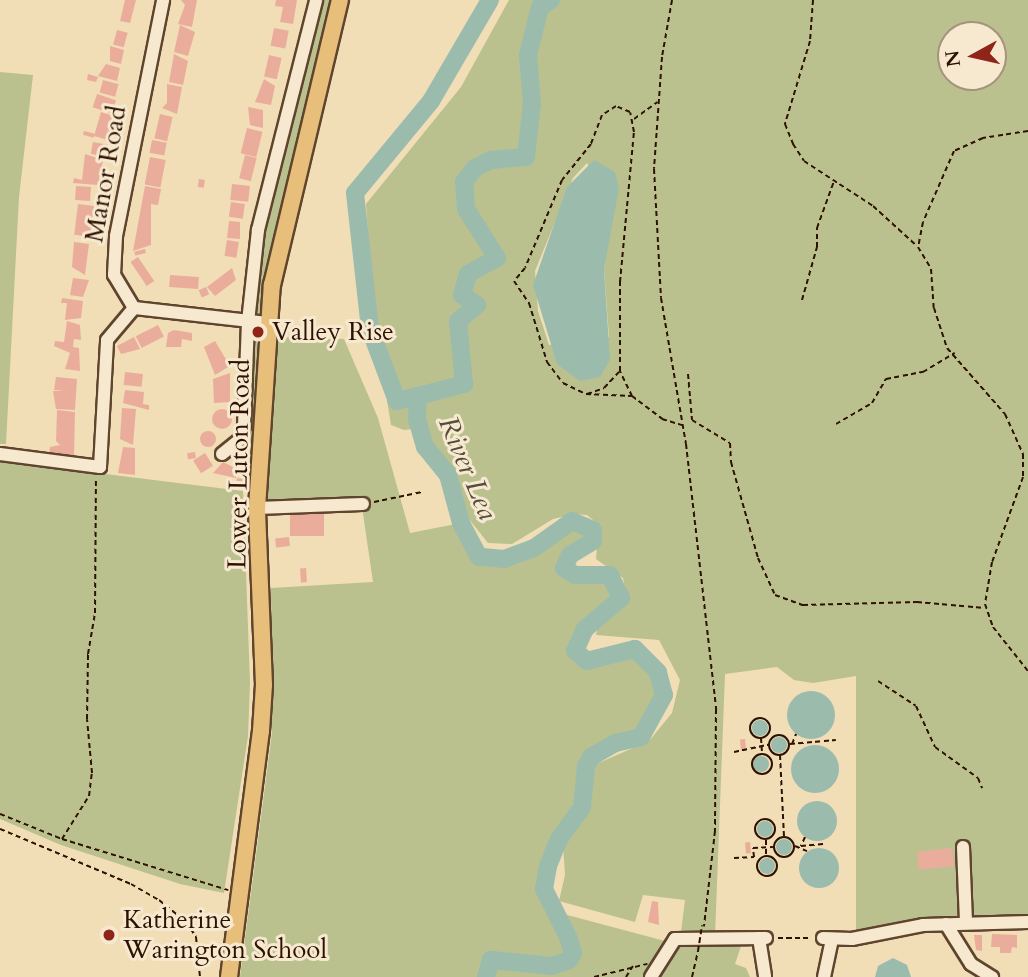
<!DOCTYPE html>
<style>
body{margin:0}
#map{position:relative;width:1028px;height:977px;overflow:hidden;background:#f1ddb6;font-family:Cardo,serif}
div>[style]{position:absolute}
.green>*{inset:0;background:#bac18e}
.water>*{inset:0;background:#9bbcac}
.round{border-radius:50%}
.river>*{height:18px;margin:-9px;padding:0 9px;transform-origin:9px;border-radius:9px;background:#9bbcac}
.building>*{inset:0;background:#ebad9b;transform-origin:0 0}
.path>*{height:2px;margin-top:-1px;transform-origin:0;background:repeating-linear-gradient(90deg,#2e1100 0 5px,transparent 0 8.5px)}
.path>.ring{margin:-1px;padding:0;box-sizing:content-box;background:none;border:2px solid #2e1100;border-radius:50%}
.roads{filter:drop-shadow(2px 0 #5f442e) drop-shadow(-2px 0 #5f442e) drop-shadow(0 2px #5f442e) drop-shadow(0 -2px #5f442e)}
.minor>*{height:12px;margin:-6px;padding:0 6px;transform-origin:6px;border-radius:6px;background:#f6e9d0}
.major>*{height:16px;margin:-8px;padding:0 8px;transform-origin:8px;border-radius:8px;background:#e8be7b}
.path-bridge>*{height:2px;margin-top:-1px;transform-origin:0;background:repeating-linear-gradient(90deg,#2e1100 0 5px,transparent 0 8.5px)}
.dots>*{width:19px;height:19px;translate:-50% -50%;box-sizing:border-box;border:4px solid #f6e9d0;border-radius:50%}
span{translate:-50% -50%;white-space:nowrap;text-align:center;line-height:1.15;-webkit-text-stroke:6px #f6e9d0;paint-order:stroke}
.street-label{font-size:26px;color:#2e1100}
.poi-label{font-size:26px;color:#2e1100}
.left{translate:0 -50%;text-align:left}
.water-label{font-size:28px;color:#544d3c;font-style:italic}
.north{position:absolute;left:937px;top:21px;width:70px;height:70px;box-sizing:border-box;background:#f6e9d0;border:2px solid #a6937d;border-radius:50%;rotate:262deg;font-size:19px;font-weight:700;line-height:28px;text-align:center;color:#2e1100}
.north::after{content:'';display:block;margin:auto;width:24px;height:32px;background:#8f2418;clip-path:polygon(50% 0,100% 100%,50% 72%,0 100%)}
</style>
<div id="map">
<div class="green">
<i style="clip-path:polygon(320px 0,336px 0,274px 238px,263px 311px,257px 317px,256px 261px)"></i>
<i style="clip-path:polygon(evenodd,509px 0,1028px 0,1028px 919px,856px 935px,856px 676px,813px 683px,794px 680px,777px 667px,725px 674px,715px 936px,681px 932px,685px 900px,643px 895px,635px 922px,559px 901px,565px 875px,563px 845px,589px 808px,594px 765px,649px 741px,672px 713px,680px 680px,659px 640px,596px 635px,598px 626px,625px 604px,626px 591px,623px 578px,596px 559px,599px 525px,587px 515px,575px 514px,553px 519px,512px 544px,488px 543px,469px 519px,453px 473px,430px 450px,422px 428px,404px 430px,391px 425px,373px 314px,366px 204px,461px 87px,509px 0,951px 35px,993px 35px,993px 77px,951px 77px,951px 35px,509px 0,587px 163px,611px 214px,604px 269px,609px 337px,549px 345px,538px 311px,535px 271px,573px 178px,587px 163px)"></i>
<i style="clip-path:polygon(0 72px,33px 75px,19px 197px,6px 444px,0 444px)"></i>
<i style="clip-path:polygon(258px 329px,260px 679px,224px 977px,220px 977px,256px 697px,249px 513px,251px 380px,254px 333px)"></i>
<i style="clip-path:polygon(277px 337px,344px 339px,378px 418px,410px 533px,461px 523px,471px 547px,489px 560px,534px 548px,572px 521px,593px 530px,593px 541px,570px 555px,564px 568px,574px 575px,610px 575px,621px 598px,585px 629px,575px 651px,587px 661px,635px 649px,658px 672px,664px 695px,641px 737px,615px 743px,591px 757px,586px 766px,585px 799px,559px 839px,544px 889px,556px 912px,665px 941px,645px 977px,240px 977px,272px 733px,271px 588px,373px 582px,361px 500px,264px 502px)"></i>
<i style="clip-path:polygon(0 461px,243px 491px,250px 682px,248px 736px,224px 893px,180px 884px,61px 845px,0 819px)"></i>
<i style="clip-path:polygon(750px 941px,748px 947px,741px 946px,735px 964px,746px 968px,750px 977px,658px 977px,674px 947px)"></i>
</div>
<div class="water">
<i style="clip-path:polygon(594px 160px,615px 172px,619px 188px,604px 269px,610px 360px,600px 377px,580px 381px,557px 364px,533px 285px,567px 187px)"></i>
<i class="round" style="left:787px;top:691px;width:48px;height:48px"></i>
<i class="round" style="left:752px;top:720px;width:16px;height:16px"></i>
<i class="round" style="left:771px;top:737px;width:16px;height:16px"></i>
<i class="round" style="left:791px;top:745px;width:48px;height:48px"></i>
<i class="round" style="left:753px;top:756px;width:16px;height:16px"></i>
<i class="round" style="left:797px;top:801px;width:40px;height:40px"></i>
<i class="round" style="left:757px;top:821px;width:16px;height:16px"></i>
<i class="round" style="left:776px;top:839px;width:16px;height:16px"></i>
<i class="round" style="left:799px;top:848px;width:40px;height:40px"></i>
<i class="round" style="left:759px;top:858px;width:16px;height:16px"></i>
<i style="clip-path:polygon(893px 958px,907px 965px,911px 977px,875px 977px,878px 966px)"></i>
</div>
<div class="river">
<i style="left:418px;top:396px;width:22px;rotate:167deg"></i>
<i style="left:397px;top:401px;width:77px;rotate:-110.6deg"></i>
<i style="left:370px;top:329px;width:137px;rotate:-96.3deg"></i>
<i style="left:355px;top:193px;width:119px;rotate:-50.4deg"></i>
<i style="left:431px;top:101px;width:117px;rotate:-59.7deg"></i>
<i style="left:486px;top:977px;width:18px;rotate:-74deg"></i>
<i style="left:491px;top:960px;width:61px;rotate:5.6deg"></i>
<i style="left:552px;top:966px;width:18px;rotate:-19deg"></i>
<i style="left:569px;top:960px;width:8px;rotate:-60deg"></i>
<i style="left:573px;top:953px;width:17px;rotate:-107deg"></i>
<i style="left:568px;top:937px;width:54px;rotate:-116.6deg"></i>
<i style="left:544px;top:889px;width:23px;rotate:-80deg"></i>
<i style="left:548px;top:866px;width:29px;rotate:-68deg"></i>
<i style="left:559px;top:839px;width:39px;rotate:-54deg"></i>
<i style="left:582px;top:807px;width:41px;rotate:-84.4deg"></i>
<i style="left:586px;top:766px;width:10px;rotate:-61deg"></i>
<i style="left:591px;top:757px;width:28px;rotate:-30deg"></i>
<i style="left:615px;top:743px;width:27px;rotate:-13deg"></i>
<i style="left:641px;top:737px;width:48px;rotate:-61.3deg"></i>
<i style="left:664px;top:695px;width:24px;rotate:-105deg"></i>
<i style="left:658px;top:672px;width:33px;rotate:-135deg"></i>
<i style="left:635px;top:649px;width:49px;rotate:166deg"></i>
<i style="left:587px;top:661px;width:16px;rotate:-140deg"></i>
<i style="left:575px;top:651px;width:24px;rotate:-66deg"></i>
<i style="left:585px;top:629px;width:48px;rotate:-40.7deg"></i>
<i style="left:621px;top:598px;width:25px;rotate:-116deg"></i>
<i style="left:610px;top:575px;width:35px;rotate:180deg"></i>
<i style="left:575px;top:575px;width:13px;rotate:-148deg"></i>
<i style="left:564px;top:568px;width:14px;rotate:-65deg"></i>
<i style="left:570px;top:555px;width:27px;rotate:-31deg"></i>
<i style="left:593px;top:541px;width:11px;rotate:-90deg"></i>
<i style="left:593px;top:530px;width:23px;rotate:-157deg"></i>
<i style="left:572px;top:521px;width:47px;rotate:144.6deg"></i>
<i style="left:534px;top:548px;width:32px;rotate:160deg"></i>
<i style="left:504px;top:559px;width:25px;rotate:-175deg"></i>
<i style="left:479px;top:557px;width:38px;rotate:-118deg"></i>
<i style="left:461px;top:523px;width:50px;rotate:-105.2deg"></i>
<i style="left:448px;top:475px;width:36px;rotate:-129deg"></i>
<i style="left:425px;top:447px;width:29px;rotate:-106deg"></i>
<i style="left:417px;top:419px;width:23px;rotate:-88deg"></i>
<i style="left:418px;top:396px;width:48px;rotate:-14.6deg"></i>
<i style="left:464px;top:384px;width:63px;rotate:-95.4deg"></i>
<i style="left:458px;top:321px;width:25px;rotate:-40deg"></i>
<i style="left:477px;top:305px;width:18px;rotate:-146deg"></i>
<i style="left:462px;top:295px;width:22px;rotate:-74deg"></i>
<i style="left:468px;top:274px;width:33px;rotate:-29deg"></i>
<i style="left:497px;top:258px;width:58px;rotate:-122.3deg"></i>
<i style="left:466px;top:209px;width:27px;rotate:-94deg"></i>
<i style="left:464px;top:182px;width:18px;rotate:-52deg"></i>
<i style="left:475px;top:168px;width:18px;rotate:-27deg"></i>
<i style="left:491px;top:160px;width:35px;rotate:-5deg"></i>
<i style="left:526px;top:157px;width:54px;rotate:-83.7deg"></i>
<i style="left:532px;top:103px;width:48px;rotate:-94.8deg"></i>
<i style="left:528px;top:55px;width:49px;rotate:-76deg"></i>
<i style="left:540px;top:7px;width:13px;rotate:-32deg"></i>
</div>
<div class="building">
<i style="clip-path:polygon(125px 0,136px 0,130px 23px,120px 21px)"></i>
<i style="clip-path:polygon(181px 0,197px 0,192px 27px,178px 24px,185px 5px)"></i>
<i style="clip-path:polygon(276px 0,297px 0,293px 24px,280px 22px,283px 7px,275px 6px)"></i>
<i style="clip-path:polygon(180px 25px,195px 32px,188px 56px,174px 52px)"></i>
<i style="left:274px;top:28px;width:15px;height:18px;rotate:11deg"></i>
<i style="left:117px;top:30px;width:11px;height:15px;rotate:15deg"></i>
<i style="clip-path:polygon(110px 46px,124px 50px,121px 64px,110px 61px)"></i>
<i style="clip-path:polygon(174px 54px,188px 61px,183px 85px,169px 82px)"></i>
<i style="left:269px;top:55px;width:13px;height:22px;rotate:13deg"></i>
<i style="clip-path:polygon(106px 64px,120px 68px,117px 81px,98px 76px)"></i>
<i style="clip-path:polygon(88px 74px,98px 77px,96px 82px,87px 80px)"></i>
<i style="clip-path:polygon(264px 79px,275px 86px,271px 105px,255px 102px)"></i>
<i style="left:103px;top:80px;width:16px;height:13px;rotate:15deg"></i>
<i style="clip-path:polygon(167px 84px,182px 87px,177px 114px,162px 108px,167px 103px)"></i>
<i style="left:97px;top:94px;width:20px;height:14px;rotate:18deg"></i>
<i style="clip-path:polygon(248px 107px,263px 110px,263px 128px,250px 125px)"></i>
<i style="left:101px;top:112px;width:15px;height:25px;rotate:16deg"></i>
<i style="left:160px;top:114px;width:13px;height:25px;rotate:13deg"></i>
<i style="left:247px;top:128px;width:16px;height:26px;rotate:14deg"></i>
<i style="left:84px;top:131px;width:11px;height:4px;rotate:15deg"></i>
<i style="left:152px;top:140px;width:15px;height:13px;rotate:11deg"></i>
<i style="left:93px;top:142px;width:15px;height:12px;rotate:11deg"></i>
<i style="clip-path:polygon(85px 154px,103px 160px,98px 185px,73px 183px,74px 178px,82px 180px)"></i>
<i style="left:245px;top:155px;width:12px;height:24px;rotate:14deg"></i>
<i style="left:150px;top:157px;width:16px;height:28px;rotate:11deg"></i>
<i style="left:199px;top:179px;width:6px;height:8px;rotate:9deg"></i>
<i style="left:232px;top:184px;width:18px;height:16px;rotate:6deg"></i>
<i style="left:76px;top:186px;width:15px;height:14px;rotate:4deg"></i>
<i style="clip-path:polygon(145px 186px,161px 189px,158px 205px,151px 204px,151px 245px,133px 251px)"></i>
<i style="left:231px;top:202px;width:14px;height:15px;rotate:8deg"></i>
<i style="left:78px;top:204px;width:16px;height:31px;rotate:7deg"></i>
<i style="clip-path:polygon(229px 221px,240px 222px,240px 239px,227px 238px)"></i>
<i style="left:227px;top:240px;width:12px;height:16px;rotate:9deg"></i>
<i style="clip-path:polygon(74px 242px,89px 244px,85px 275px,72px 267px)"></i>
<i style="left:145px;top:249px;width:4px;height:11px;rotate:76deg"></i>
<i style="left:138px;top:257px;width:29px;height:9px;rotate:56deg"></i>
<i style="clip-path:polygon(232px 268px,236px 280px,215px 296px,207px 287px)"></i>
<i style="left:170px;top:275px;width:29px;height:12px;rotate:4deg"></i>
<i style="clip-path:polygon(73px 278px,89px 280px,83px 297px,70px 295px)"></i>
<i style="left:206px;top:287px;width:8px;height:8px;rotate:67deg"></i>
<i style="clip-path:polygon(62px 298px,83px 301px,81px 318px,65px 320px,67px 303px,61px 303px)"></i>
<i style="clip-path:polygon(67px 321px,80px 325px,81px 340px,74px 339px,73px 347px,79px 348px,80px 371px,65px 369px,70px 353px,54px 346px,55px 341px,64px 342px)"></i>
<i style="left:158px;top:325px;width:13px;height:25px;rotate:63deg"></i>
<i style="clip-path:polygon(174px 330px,192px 333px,192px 341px,182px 339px,181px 347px,166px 347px,168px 333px)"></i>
<i style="clip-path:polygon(134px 337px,140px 349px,121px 354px,117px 346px)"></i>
<i style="clip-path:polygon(215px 341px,230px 366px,215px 375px,204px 347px)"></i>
<i style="left:125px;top:372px;width:18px;height:13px;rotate:6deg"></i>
<i style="clip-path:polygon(230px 373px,230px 402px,214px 403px,213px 379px)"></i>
<i style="clip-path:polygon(56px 377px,77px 379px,75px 410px,56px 409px,53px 391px,64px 391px,54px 390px)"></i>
<i style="clip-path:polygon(125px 390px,144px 392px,143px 404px,149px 405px,149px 410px,123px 403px)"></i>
<i style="clip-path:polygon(122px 408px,136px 409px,133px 445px,120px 439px)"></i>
<i class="round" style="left:212px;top:409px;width:20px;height:20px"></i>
<i style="clip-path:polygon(57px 410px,75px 412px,74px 456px,49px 454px,50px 447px,60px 445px,56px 441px)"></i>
<i class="round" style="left:200px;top:431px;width:16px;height:16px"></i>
<i style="clip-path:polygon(123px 447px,135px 448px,135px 475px,118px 473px)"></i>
<i style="left:195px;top:452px;width:6px;height:8px;rotate:81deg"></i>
<i style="left:205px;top:453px;width:15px;height:14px;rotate:58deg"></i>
<i style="clip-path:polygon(223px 462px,239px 470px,236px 478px,213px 473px)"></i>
<i style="left:237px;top:478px;width:7px;height:10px;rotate:8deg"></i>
<i style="left:324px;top:511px;width:25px;height:34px;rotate:90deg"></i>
<i style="left:289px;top:537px;width:9px;height:14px;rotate:84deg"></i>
<i style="left:306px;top:568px;width:14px;height:6px;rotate:86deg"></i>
<i style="left:745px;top:739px;width:11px;height:5px;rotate:85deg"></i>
<i style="left:750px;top:842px;width:11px;height:5px;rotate:85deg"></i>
<i style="left:952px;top:848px;width:18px;height:35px;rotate:84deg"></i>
<i style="clip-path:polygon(652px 901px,658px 902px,659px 925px,648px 922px)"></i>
<i style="clip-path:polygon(992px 934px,1017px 935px,1017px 948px,1012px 947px,1011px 953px,1000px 953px,1000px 947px,991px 947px)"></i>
<i style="clip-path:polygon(974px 935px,982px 935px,982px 951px,976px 950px)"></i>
</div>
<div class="path">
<i style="left:672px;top:0;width:58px;rotate:100deg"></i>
<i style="left:662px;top:57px;width:112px;rotate:94.1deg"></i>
<i style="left:654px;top:169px;width:129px;rotate:86.9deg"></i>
<i style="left:661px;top:298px;width:148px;rotate:80.3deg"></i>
<i style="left:686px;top:444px;width:267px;rotate:83.5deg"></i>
<i style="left:716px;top:709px;width:122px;rotate:90.5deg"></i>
<i style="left:715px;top:831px;width:96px;rotate:96.6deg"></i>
<i style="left:813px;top:0;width:41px;rotate:94.2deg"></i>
<i style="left:810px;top:41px;width:87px;rotate:106.8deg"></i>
<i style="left:785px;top:124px;width:22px;rotate:68deg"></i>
<i style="left:793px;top:144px;width:20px;rotate:57deg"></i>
<i style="left:804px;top:161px;width:82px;rotate:33.1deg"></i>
<i style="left:873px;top:206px;width:59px;rotate:42.3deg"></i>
<i style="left:634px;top:119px;width:29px;rotate:-36deg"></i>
<i style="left:1028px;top:131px;width:46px;rotate:171.2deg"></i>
<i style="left:983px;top:138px;width:32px;rotate:156deg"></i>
<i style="left:954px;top:151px;width:77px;rotate:113.6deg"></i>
<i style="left:923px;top:222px;width:25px;rotate:101deg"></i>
<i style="left:918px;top:247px;width:26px;rotate:59deg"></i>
<i style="left:931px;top:269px;width:39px;rotate:86deg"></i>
<i style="left:934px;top:308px;width:42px;rotate:72deg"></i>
<i style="left:947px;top:348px;width:88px;rotate:48.7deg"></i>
<i style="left:1005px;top:414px;width:44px;rotate:65.8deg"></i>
<i style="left:1023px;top:454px;width:23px;rotate:90deg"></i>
<i style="left:1023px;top:477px;width:90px;rotate:110deg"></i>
<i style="left:992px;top:562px;width:43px;rotate:99.5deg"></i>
<i style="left:985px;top:604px;width:24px;rotate:71deg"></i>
<i style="left:993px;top:627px;width:56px;rotate:51.5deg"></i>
<i style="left:802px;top:300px;width:55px;rotate:-74.2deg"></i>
<i style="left:817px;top:247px;width:19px;rotate:-90deg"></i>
<i style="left:817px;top:228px;width:50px;rotate:-70.1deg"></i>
<i style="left:688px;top:374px;width:46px;rotate:85deg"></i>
<i style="left:692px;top:420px;width:44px;rotate:31.2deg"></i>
<i style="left:730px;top:443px;width:19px;rotate:87deg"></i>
<i style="left:731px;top:462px;width:100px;rotate:74.3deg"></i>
<i style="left:758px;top:558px;width:41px;rotate:65.3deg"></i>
<i style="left:775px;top:595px;width:30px;rotate:20deg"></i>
<i style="left:803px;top:605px;width:114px;rotate:-1.5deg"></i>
<i style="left:917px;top:602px;width:68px;rotate:5deg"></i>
<i style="left:587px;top:394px;width:18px;rotate:-19deg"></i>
<i style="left:604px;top:388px;width:22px;rotate:-47deg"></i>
<i style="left:632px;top:396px;width:28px;rotate:-116deg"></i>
<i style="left:620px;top:371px;width:89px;rotate:-90deg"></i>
<i style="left:620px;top:282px;width:151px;rotate:-84.7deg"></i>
<i style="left:634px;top:132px;width:20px;rotate:-101deg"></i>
<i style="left:630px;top:112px;width:15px;rotate:-157deg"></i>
<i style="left:616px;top:106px;width:17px;rotate:147deg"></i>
<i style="left:602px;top:115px;width:31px;rotate:111deg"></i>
<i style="left:591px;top:144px;width:46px;rotate:128.9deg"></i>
<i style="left:562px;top:180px;width:95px;rotate:112.8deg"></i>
<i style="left:525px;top:268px;width:17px;rotate:130deg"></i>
<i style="left:514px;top:281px;width:27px;rotate:56deg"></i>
<i style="left:529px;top:303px;width:62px;rotate:73deg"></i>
<i style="left:547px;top:362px;width:26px;rotate:53deg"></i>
<i style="left:563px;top:383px;width:25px;rotate:26deg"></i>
<i style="left:586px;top:394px;width:46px;rotate:2.5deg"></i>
<i style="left:632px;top:396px;width:38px;rotate:37deg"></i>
<i style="left:662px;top:419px;width:21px;rotate:17deg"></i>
<i style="left:836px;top:424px;width:42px;rotate:-30.3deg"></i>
<i style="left:872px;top:403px;width:28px;rotate:-60deg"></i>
<i style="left:886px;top:379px;width:38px;rotate:-11deg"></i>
<i style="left:923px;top:372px;width:37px;rotate:-31deg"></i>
<i style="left:374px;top:502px;width:49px;rotate:-11.8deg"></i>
<i style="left:878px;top:681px;width:45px;rotate:33.3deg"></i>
<i style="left:916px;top:706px;width:45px;rotate:65.1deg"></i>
<i style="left:935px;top:747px;width:53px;rotate:35.8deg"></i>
<i style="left:978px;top:778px;width:11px;rotate:68deg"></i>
<i class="ring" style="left:750px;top:718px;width:18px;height:18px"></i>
<i class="ring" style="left:769px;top:735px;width:18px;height:18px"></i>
<i style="left:761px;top:738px;width:15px;rotate:86deg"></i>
<i style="left:790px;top:744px;width:46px;rotate:-5deg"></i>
<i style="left:792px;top:744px;width:11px;rotate:-68deg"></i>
<i style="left:734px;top:752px;width:35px;rotate:-12deg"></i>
<i class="ring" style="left:752px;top:754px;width:18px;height:18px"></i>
<i style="left:780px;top:755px;width:82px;rotate:87.2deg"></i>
<i style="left:0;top:814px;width:67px;rotate:22deg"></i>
<i style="left:62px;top:839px;width:174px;rotate:17.1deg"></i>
<i class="ring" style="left:755px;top:819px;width:18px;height:18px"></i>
<i style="left:0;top:829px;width:142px;rotate:22.8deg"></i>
<i style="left:131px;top:884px;width:32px;rotate:30deg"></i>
<i style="left:159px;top:900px;width:35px;rotate:39deg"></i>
<i style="left:186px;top:922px;width:18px;rotate:56deg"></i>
<i style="left:196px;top:937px;width:40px;rotate:84.3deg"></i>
<i style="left:805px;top:837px;width:10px;rotate:114deg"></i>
<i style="left:801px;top:846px;width:25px;rotate:-5deg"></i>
<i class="ring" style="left:774px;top:837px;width:18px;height:18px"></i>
<i style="left:62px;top:839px;width:51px;rotate:-57.9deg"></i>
<i style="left:89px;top:796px;width:23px;rotate:-83deg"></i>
<i style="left:92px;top:773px;width:54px;rotate:-95.3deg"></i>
<i style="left:87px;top:719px;width:65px;rotate:-89.1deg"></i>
<i style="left:88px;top:654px;width:42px;rotate:-80.3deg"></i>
<i style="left:95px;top:613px;width:135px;rotate:-89.6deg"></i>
<i style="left:766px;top:840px;width:16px;rotate:90deg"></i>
<i style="left:795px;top:846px;width:13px;rotate:23deg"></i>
<i class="ring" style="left:757px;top:856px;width:18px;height:18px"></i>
<i style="left:734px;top:858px;width:20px;rotate:-3deg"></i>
<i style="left:754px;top:857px;width:9px;rotate:-96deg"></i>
<i style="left:753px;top:848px;width:20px;rotate:-3deg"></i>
<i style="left:778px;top:938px;width:33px"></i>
<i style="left:594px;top:977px;width:55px;rotate:-13.8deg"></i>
<i style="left:626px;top:977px;width:13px;rotate:-58deg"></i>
<i style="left:692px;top:977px;width:27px;rotate:-77deg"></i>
</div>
<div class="roads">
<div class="minor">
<i style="left:134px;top:308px;width:135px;rotate:6.4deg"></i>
<i style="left:0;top:454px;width:101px;rotate:7.4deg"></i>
<i style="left:100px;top:467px;width:127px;rotate:-86.8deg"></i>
<i style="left:107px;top:340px;width:42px;rotate:-49.8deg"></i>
<i style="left:134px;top:308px;width:39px;rotate:-121deg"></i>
<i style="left:114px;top:275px;width:39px;rotate:-87deg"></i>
<i style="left:116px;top:236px;width:241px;rotate:-78.7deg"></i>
<i style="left:222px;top:454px;width:22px;rotate:-39deg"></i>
<i style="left:239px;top:440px;width:15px;rotate:-70deg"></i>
<i style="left:244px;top:426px;width:104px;rotate:-87.8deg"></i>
<i style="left:248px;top:322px;width:93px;rotate:-83.8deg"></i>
<i style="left:258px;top:230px;width:237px;rotate:-75.8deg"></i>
<i style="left:257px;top:508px;width:106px;rotate:-2.2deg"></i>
<i style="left:963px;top:847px;width:76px;rotate:87.7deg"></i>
<i style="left:946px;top:924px;width:47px;rotate:58deg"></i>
<i style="left:971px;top:964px;width:25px;rotate:32deg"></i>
<i style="left:759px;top:938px;width:39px;rotate:81deg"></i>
<i style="left:823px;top:938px;width:29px;rotate:2deg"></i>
<i style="left:852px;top:939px;width:72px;rotate:-11.2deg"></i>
<i style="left:923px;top:925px;width:105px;rotate:-1.6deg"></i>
<i style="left:651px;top:977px;width:45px;rotate:-57.7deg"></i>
<i style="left:675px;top:939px;width:91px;rotate:-0.6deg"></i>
<i style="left:824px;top:977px;width:39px;rotate:-78deg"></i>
</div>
<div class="major">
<i style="left:229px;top:977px;width:248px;rotate:-82.6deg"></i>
<i style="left:261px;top:731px;width:46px;rotate:-86.3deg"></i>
<i style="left:264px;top:685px;width:177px;rotate:-92.3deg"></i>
<i style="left:257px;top:508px;width:224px;rotate:-86.2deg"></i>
<i style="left:272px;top:285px;width:293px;rotate:-76.6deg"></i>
</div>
</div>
<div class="path-bridge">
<i style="left:698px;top:951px;width:26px;rotate:-81deg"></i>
</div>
<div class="dots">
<i style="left:258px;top:332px;background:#8f2418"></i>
<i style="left:109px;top:935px;background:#8f2418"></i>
</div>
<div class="street-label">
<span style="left:106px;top:174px;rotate:-80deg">Manor Road</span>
<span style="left:239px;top:464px;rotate:-89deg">Lower Luton Road</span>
</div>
<div class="poi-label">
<span class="left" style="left:272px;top:332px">Valley Rise</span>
<span class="left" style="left:123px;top:935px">Katherine<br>Warington School</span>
</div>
<div class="water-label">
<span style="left:468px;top:468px;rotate:67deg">River Lea</span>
</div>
<div class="north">N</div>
</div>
